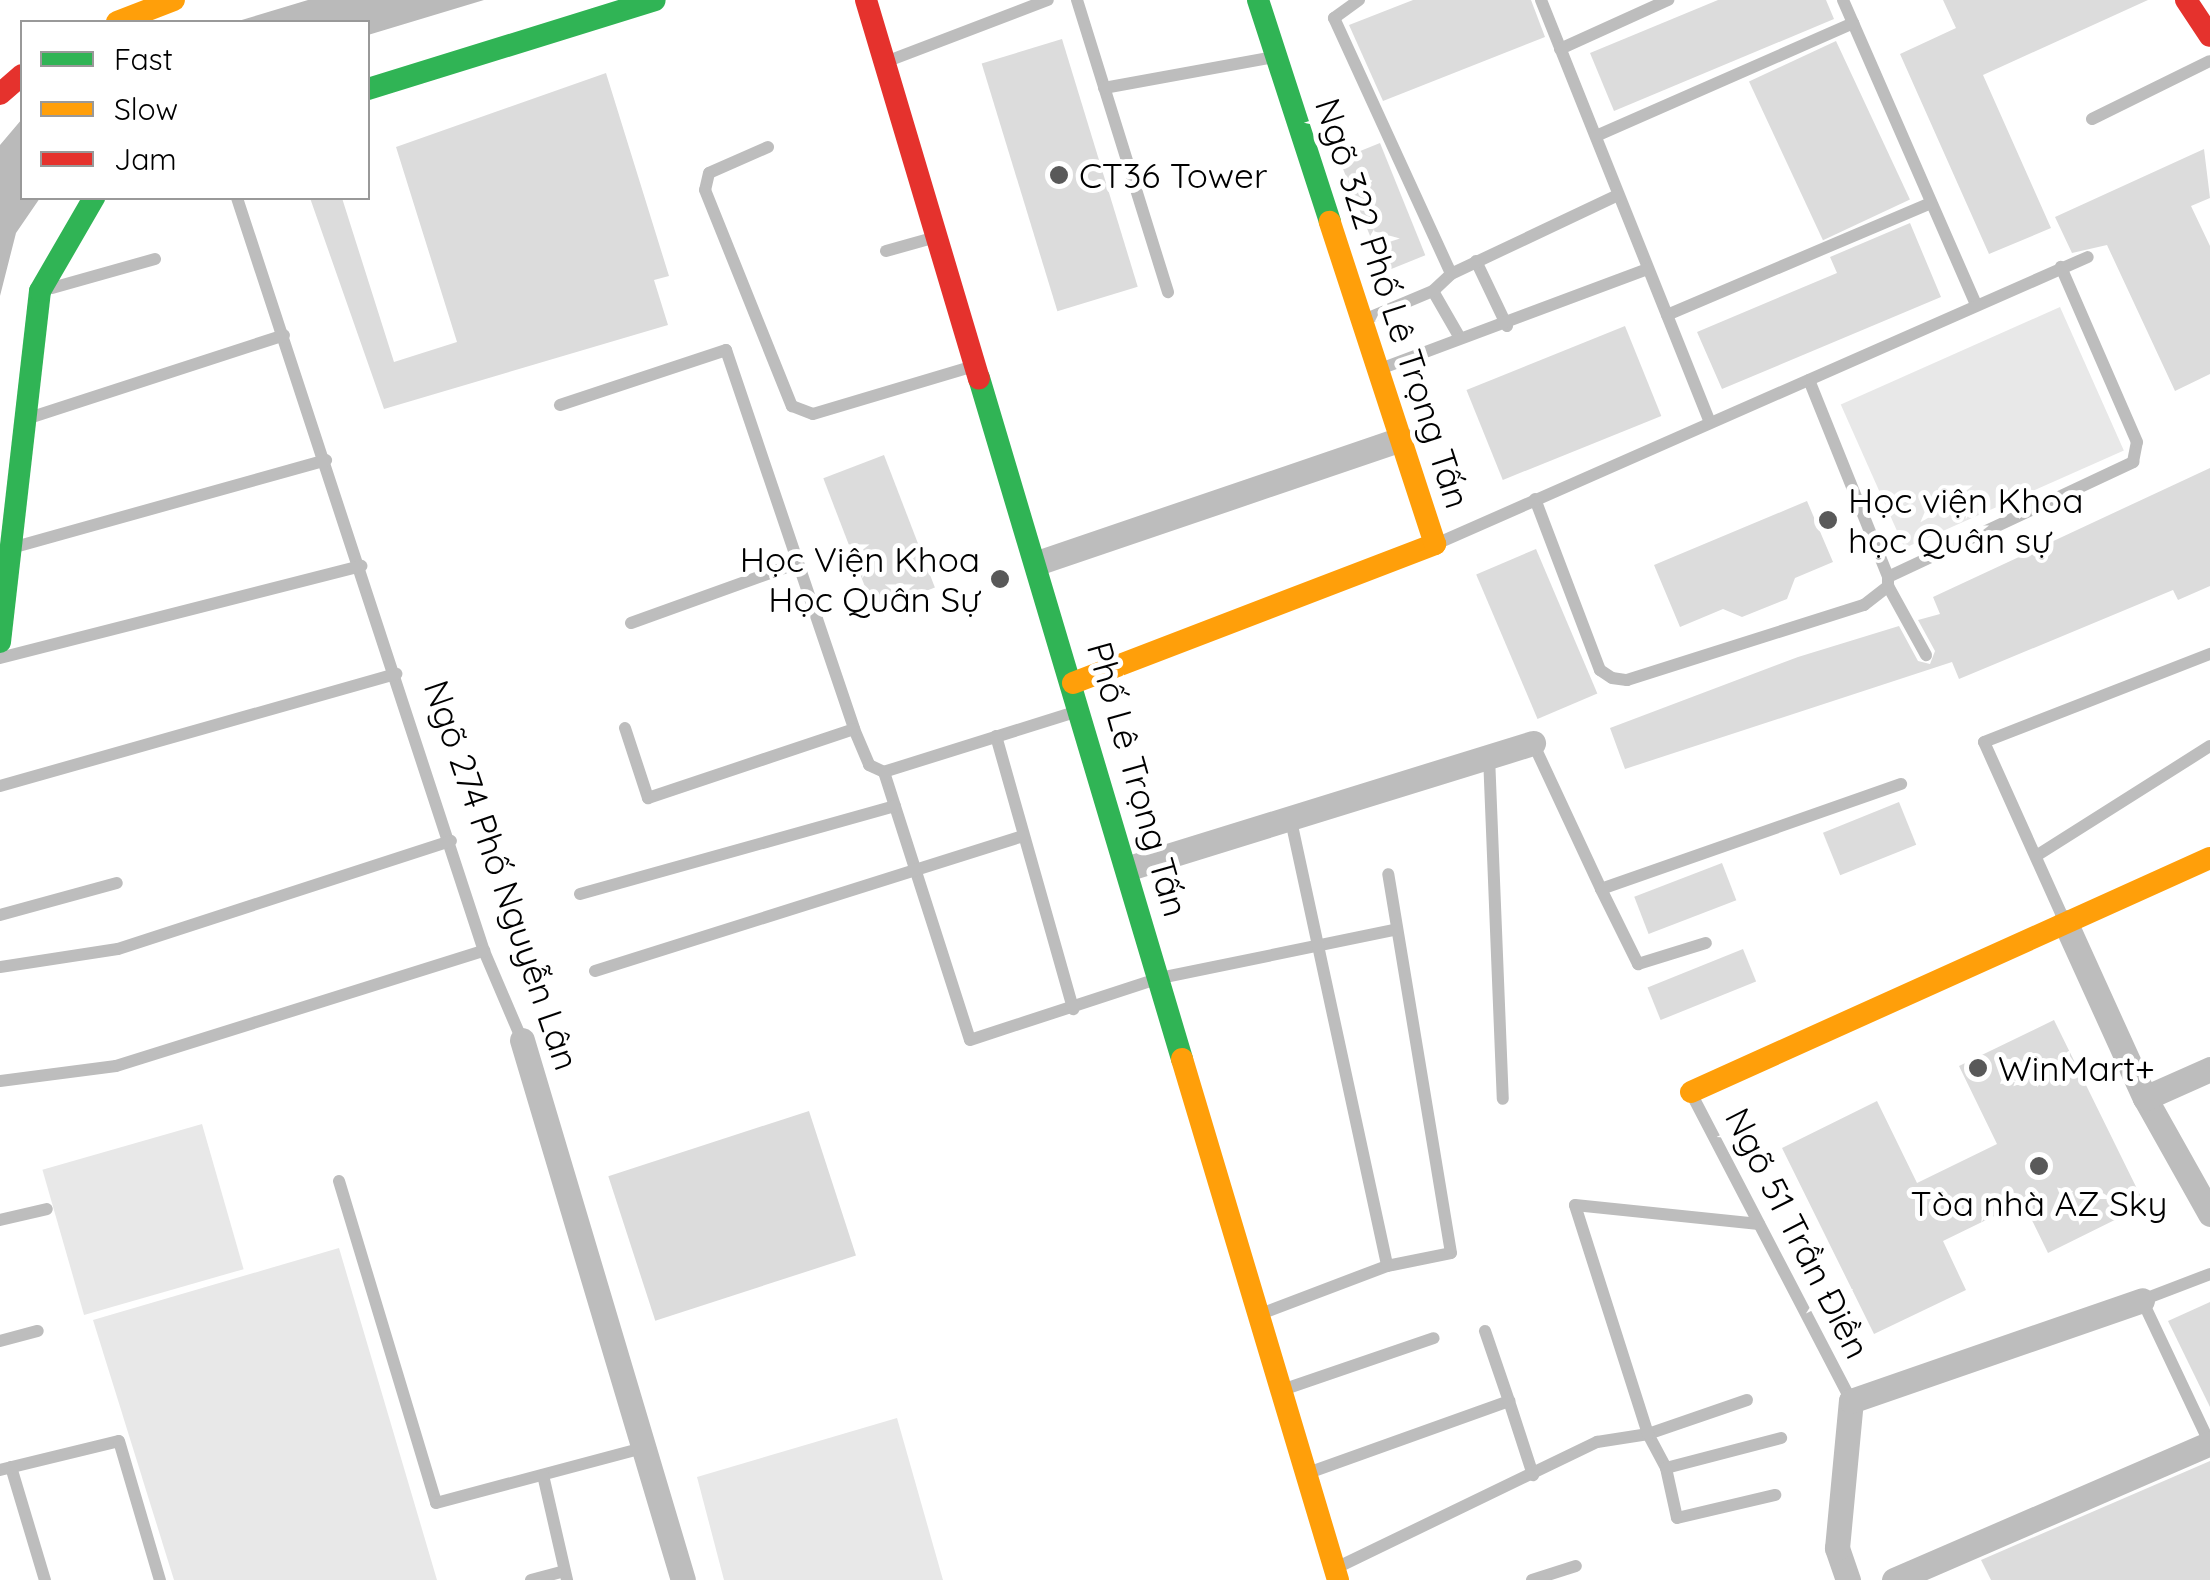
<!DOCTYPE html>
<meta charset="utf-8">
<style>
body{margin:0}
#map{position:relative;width:2210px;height:1580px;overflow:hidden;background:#fff;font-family:Quicksand,sans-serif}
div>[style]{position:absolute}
.green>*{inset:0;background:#e8e8e8;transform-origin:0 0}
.water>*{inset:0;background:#bababa}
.building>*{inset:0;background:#dcdcdc;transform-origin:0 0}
.lane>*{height:12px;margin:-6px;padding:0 6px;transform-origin:6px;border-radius:6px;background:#bdbdbd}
.street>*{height:25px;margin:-12.5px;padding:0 12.5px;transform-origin:12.5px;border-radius:12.5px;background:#bdbdbd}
.fast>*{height:22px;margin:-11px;padding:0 11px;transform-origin:11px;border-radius:11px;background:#30b455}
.slow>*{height:22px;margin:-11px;padding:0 11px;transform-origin:11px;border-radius:11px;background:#ff9f0a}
.jam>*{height:22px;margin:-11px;padding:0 11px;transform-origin:11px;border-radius:11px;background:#e5322d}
.dots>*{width:28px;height:28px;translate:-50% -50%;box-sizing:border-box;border:5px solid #fff;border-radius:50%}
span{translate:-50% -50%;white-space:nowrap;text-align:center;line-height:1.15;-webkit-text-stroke:10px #fff;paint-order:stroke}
.poi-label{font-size:35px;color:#000}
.left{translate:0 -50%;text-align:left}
.right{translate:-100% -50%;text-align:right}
.street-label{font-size:35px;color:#000}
.legend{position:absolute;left:20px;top:20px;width:350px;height:180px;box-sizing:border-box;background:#fff;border:2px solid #999;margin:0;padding:12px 18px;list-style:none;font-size:30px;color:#000}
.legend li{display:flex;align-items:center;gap:20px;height:50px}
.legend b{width:50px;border:2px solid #999}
</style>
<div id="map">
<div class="green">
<i style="left:2060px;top:307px;width:157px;height:240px;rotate:66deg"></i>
<i style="left:202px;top:1124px;width:151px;height:166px;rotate:74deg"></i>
<i style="clip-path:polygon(339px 1248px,437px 1580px,174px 1580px,93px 1320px)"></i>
<i style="clip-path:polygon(897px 1418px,943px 1580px,724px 1580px,697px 1477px)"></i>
</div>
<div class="water">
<i style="clip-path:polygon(308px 0,484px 0,368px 35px,368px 22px,235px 22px)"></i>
<i style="clip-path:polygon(22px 119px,22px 198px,40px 198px,16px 233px,0 296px,0 145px)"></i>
</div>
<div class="building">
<i style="clip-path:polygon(1413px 0,1531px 0,1545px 37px,1383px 101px,1349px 25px)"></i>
<i style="clip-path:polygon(1718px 0,1826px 0,1834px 19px,1614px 111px,1590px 53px)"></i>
<i style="clip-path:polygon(1943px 0,2148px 0,1983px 75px,2051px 228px,1989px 254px,1900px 54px,1956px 28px)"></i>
<i style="left:1062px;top:39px;width:259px;height:84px;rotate:73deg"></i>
<i style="left:1836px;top:41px;width:175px;height:96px;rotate:65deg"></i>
<i style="clip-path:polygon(606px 73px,669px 276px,654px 280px,668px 325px,384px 409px,310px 198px,342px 198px,394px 362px,457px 342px,396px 147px)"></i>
<i style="left:1380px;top:143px;width:121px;height:44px;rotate:68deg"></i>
<i style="clip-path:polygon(2204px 149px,2210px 198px,2191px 206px,2210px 246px,2210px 374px,2175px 391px,2107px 245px,2072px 253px,2055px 217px)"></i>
<i style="clip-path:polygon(1910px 223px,1941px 297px,1722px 389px,1697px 332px,1837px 273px,1830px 257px)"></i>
<i style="left:1625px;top:326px;width:97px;height:171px;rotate:68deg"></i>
<i style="left:884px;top:455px;width:142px;height:65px;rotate:69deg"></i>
<i style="clip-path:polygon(2210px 468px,2210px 586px,2178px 600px,2173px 590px,1959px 679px,1952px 662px,1625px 769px,1610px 728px,1798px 657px,1899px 626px,1918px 661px,1930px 664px,1935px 651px,1918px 620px,1940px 614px,1933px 597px)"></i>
<i style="clip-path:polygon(1807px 501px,1833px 562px,1795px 578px,1787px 599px,1742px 617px,1723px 609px,1680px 627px,1654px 565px)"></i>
<i style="left:1536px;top:549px;width:157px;height:65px;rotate:67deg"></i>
<i style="left:1899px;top:802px;width:46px;height:82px;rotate:68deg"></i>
<i style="left:1722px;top:863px;width:40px;height:94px;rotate:69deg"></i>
<i style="left:1743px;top:949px;width:35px;height:103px;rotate:68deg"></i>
<i style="clip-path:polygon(2054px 1020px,2145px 1205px,2048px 1253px,2023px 1202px,1943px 1241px,1966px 1290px,1874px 1334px,1782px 1148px,1877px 1101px,1917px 1183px,1997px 1144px,1959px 1066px)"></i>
<i style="left:809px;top:1111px;width:152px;height:211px;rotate:72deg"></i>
<i style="clip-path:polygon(2210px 1302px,2210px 1407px,2168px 1321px)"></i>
<i style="clip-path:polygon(2210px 1461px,2210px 1580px,1991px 1580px,1981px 1560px)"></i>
</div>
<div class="lane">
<i style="left:1077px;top:0;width:306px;rotate:72.7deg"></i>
<i style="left:1359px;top:0;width:31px;rotate:144deg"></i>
<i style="left:1334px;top:18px;width:281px;rotate:65.4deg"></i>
<i style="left:1541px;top:0;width:451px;rotate:68.2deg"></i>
<i style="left:1843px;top:0;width:332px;rotate:66.4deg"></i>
<i style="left:1560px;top:49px;width:119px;rotate:-24.4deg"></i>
<i style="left:888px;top:61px;width:171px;rotate:-20.9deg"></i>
<i style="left:1104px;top:88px;width:173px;rotate:-10.3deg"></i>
<i style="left:2092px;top:119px;width:131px;rotate:-26.2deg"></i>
<i style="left:1596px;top:136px;width:281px;rotate:-23.7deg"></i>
<i style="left:768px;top:147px;width:64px;rotate:156.2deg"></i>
<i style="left:709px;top:173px;width:17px;rotate:103deg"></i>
<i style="left:705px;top:190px;width:233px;rotate:68.1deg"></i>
<i style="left:792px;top:406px;width:22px;rotate:21deg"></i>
<i style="left:813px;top:414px;width:168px;rotate:-16.6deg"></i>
<i style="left:237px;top:198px;width:792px;rotate:71.84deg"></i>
<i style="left:484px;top:951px;width:97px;rotate:66.9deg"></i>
<i style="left:886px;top:251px;width:52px;rotate:-15.6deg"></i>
<i style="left:1476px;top:261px;width:72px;rotate:64.5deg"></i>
<i style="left:52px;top:288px;width:107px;rotate:-15.7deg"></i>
<i style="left:1667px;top:315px;width:287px;rotate:-23deg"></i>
<i style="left:1366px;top:319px;width:73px;rotate:-22.7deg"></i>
<i style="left:1460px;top:338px;width:54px;rotate:-119.9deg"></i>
<i style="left:1433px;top:291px;width:25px;rotate:-43deg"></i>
<i style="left:1451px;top:274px;width:183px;rotate:-25.3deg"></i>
<i style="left:1380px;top:369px;width:286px;rotate:-20.5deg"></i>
<i style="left:1809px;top:380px;width:212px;rotate:68.1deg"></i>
<i style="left:560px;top:405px;width:175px;rotate:-18.3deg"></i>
<i style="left:726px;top:350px;width:400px;rotate:71.3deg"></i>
<i style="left:854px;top:729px;width:39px;rotate:67deg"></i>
<i style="left:869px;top:765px;width:17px;rotate:25deg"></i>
<i style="left:29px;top:418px;width:268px;rotate:-18deg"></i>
<i style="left:1535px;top:499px;width:183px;rotate:69.2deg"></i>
<i style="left:1600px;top:670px;width:14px;rotate:34deg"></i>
<i style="left:1612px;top:678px;width:15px;rotate:8deg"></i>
<i style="left:1627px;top:680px;width:249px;rotate:-17.6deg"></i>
<i style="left:1864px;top:605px;width:31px;rotate:-38deg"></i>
<i style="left:1888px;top:586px;width:9px;rotate:-90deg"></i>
<i style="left:1888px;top:577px;width:271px;rotate:-25.1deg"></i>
<i style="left:2133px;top:462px;width:20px;rotate:-79deg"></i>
<i style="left:2137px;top:442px;width:191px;rotate:-113.5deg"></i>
<i style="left:1436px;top:544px;width:712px;rotate:-23.76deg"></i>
<i style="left:15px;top:547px;width:323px;rotate:-15.6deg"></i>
<i style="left:1888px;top:586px;width:79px;rotate:61.2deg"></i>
<i style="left:631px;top:623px;width:177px;rotate:-19.8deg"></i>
<i style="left:0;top:658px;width:373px;rotate:-14.3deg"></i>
<i style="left:1075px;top:712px;width:200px;rotate:162.6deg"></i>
<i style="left:884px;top:772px;width:281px;rotate:72.2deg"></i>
<i style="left:970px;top:1040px;width:200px;rotate:-18.1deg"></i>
<i style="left:1160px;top:978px;width:239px;rotate:-11.6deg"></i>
<i style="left:625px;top:728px;width:74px;rotate:71.8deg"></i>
<i style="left:648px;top:798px;width:217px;rotate:-18.5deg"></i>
<i style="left:996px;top:736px;width:284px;rotate:74.2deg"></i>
<i style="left:1533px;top:743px;width:161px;rotate:65deg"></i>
<i style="left:1601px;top:889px;width:318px;rotate:-19.3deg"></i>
<i style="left:1489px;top:756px;width:343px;rotate:87.7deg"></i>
<i style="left:0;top:786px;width:412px;rotate:-15.8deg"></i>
<i style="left:1290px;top:816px;width:460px;rotate:77.8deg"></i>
<i style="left:2036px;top:856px;width:206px;rotate:-32.3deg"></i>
<i style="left:1601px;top:889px;width:84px;rotate:63.7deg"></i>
<i style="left:1638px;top:964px;width:71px;rotate:-17.2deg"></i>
<i style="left:580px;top:894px;width:327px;rotate:-15.6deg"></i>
<i style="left:0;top:915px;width:121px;rotate:-15.3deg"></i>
<i style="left:2064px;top:920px;width:195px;rotate:-114.2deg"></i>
<i style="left:1984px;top:742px;width:243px;rotate:-21.3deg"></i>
<i style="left:0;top:967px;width:119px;rotate:-8.7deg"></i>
<i style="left:118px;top:949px;width:350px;rotate:-18deg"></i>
<i style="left:595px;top:971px;width:449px;rotate:-17.5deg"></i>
<i style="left:0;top:1081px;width:117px;rotate:-7.4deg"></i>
<i style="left:116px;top:1066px;width:386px;rotate:-17.4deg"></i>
<i style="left:1691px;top:1093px;width:347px;rotate:62.5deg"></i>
<i style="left:339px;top:1181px;width:336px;rotate:73.2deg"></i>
<i style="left:436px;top:1503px;width:213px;rotate:-14.9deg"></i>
<i style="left:0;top:1220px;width:48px;rotate:-13.2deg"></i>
<i style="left:2210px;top:1274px;width:73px;rotate:159.1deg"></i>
<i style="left:2142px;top:1300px;width:159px;rotate:64.7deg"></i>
<i style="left:1263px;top:1313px;width:133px;rotate:-20.8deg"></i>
<i style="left:1387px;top:1266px;width:65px;rotate:-11.5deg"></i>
<i style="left:1451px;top:1253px;width:384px;rotate:-99.4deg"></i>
<i style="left:1485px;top:1331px;width:74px;rotate:71.1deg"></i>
<i style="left:0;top:1341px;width:39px;rotate:-15deg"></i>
<i style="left:1285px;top:1389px;width:157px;rotate:-18.9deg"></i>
<i style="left:1747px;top:1400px;width:105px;rotate:161deg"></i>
<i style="left:1648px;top:1434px;width:38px;rotate:62deg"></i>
<i style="left:1666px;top:1468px;width:119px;rotate:-14.6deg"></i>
<i style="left:11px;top:1467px;width:118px;rotate:73.3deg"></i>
<i style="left:1666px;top:1468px;width:51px;rotate:77.6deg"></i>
<i style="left:1677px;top:1518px;width:101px;rotate:-13.2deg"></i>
<i style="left:0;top:1470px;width:122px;rotate:-13.7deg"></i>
<i style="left:119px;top:1441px;width:145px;rotate:73.6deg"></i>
<i style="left:1308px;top:1473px;width:214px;rotate:-19.7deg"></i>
<i style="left:1509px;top:1401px;width:78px;rotate:72deg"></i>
<i style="left:543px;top:1475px;width:108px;rotate:77.1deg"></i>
<i style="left:1336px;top:1568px;width:290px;rotate:-25.8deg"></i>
<i style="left:1597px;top:1442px;width:52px;rotate:-8.9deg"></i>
<i style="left:1648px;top:1434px;width:240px;rotate:-107.7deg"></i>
<i style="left:1575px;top:1205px;width:185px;rotate:5.9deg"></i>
<i style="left:531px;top:1580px;width:34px;rotate:-15deg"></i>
<i style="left:1532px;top:1580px;width:46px;rotate:-17.7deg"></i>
</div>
<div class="street">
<i style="left:1037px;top:563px;width:385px;rotate:-18.8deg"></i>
<i style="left:1129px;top:868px;width:423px;rotate:-17.2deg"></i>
<i style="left:2065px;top:922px;width:193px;rotate:65.6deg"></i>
<i style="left:2145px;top:1098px;width:133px;rotate:60.7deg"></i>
<i style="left:522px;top:1040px;width:563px;rotate:73.4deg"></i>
<i style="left:2145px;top:1098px;width:71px;rotate:-24deg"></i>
<i style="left:1848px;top:1580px;width:34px;rotate:-109deg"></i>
<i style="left:1837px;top:1548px;width:148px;rotate:-84.6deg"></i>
<i style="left:1851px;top:1401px;width:308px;rotate:-19.1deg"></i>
<i style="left:1894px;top:1580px;width:344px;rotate:-23.4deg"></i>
</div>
<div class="fast">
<i style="left:1258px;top:0;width:233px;rotate:72deg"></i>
<i style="left:368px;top:89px;width:300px;rotate:-17.2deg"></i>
<i style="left:979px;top:378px;width:711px;rotate:73.4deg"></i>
<i style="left:0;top:642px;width:353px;rotate:-83.5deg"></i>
<i style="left:40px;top:291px;width:108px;rotate:-59.9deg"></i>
</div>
<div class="slow">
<i style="left:117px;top:22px;width:61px;rotate:-21.1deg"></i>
<i style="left:1073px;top:683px;width:388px;rotate:-21deg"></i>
<i style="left:1435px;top:544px;width:339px;rotate:-108.1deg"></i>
<i style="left:1182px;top:1059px;width:544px;rotate:73.33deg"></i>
<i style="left:1691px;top:1092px;width:569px;rotate:-24.27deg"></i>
</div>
<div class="jam">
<i style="left:866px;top:0;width:395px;rotate:73.4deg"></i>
<i style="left:2186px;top:0;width:43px;rotate:56.3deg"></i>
<i style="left:0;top:94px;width:29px;rotate:-41deg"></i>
</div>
<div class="dots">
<i style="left:1059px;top:175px;background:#595959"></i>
<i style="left:1828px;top:520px;background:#595959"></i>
<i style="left:1000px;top:579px;background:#595959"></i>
<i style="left:1978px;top:1068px;background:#595959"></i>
<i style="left:2039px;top:1166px;background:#595959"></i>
</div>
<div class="poi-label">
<span class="left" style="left:1079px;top:175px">CT36 Tower</span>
<span class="left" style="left:1848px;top:520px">Học viện Khoa<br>học Quân sự</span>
<span class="right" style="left:980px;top:579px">Học Viện Khoa<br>Học Quân Sự</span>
<span class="left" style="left:1998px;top:1068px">WinMart+</span>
<span style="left:2039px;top:1203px">Tòa nhà AZ Sky</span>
</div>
<div class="street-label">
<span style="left:1393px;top:303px;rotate:72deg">Ngõ 322 Phố Lê Trọng Tấn</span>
<span style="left:1138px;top:779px;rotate:74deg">Phố Lê Trọng Tấn</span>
<span style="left:502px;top:875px;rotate:71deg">Ngõ 274 Phố Nguyễn Lân</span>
<span style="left:1798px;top:1233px;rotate:63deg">Ngõ 51 Trần Điền</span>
</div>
<ul class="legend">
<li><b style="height:12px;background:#30b455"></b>Fast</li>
<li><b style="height:12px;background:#ff9f0a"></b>Slow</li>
<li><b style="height:12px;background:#e5322d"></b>Jam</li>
</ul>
</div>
